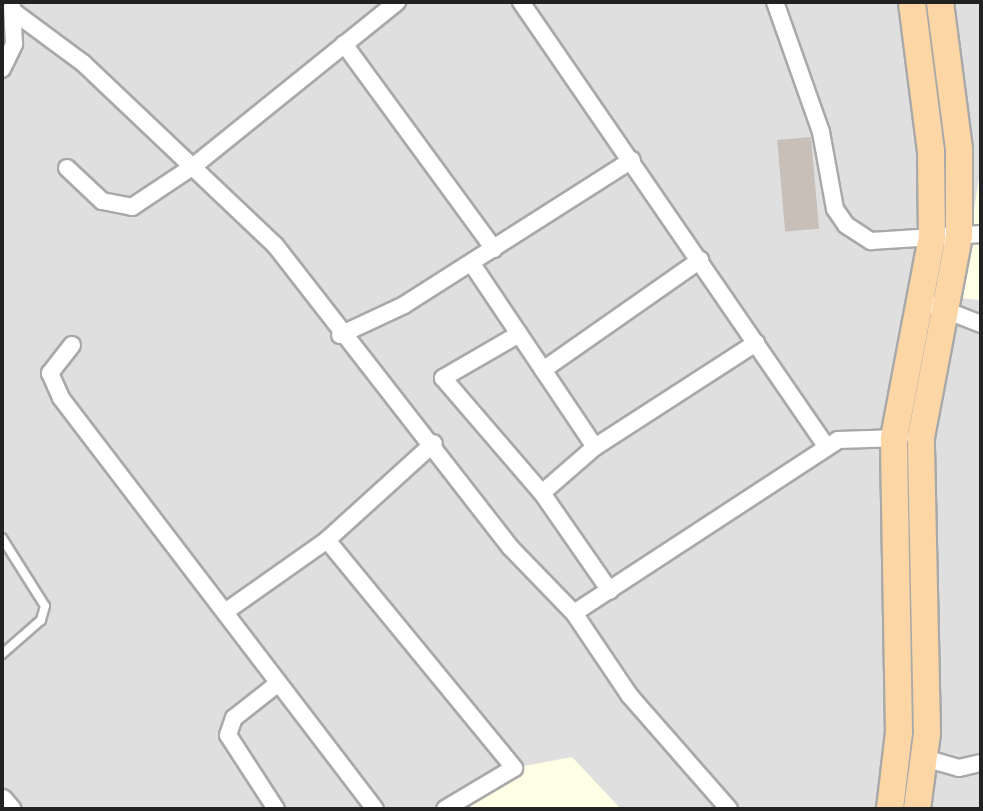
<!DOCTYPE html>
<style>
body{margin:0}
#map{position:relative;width:983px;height:811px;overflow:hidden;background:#f2efe9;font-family:Barlow,sans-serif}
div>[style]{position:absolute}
.residential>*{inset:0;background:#e0dfdf;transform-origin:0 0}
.education>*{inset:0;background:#ffffe5}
.building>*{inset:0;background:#c7bfb8;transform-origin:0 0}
.roads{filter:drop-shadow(2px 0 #a9a9a9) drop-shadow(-2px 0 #a9a9a9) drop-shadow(0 2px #a9a9a9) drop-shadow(0 -2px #a9a9a9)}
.service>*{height:8px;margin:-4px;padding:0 4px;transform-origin:4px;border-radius:4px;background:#fff}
.minor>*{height:16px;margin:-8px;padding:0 8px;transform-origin:8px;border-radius:8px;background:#fff}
.tertiary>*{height:22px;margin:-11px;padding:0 11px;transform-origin:11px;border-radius:11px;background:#fff}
.primary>*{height:26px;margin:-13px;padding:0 13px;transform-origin:13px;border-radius:13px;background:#fcd6a4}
span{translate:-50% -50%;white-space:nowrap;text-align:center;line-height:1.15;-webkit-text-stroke:6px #fff;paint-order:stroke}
.frame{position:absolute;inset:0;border:4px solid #222;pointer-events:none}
</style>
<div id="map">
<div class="residential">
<i style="left:2px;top:2px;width:979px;height:807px"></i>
</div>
<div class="education">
<i style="clip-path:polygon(981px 167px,981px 300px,959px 298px)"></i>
<i style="clip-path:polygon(572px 757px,621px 809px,445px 809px,514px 768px)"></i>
</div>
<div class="building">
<i style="left:811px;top:137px;width:92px;height:34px;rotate:85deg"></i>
</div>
<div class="roads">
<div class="service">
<i style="left:2px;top:538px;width:80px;rotate:57.7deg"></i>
<i style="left:45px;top:606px;width:15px;rotate:106deg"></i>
<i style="left:41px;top:620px;width:52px;rotate:138.9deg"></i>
</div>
<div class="minor">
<i style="left:521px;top:2px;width:539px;rotate:55.51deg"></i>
<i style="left:775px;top:2px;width:138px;rotate:70.5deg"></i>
<i style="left:821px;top:132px;width:78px;rotate:79.7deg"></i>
<i style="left:835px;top:209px;width:19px;rotate:55deg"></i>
<i style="left:846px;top:225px;width:30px;rotate:33deg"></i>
<i style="left:871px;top:241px;width:110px;rotate:-3.6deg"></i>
<i style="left:14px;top:12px;width:86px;rotate:36.5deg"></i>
<i style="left:83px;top:63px;width:265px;rotate:43.5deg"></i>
<i style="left:275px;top:245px;width:383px;rotate:52.1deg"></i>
<i style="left:510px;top:547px;width:92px;rotate:45.9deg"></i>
<i style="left:574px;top:613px;width:100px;rotate:56deg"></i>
<i style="left:630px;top:696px;width:150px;rotate:48.8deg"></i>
<i style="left:344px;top:44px;width:254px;rotate:53.8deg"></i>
<i style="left:2px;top:69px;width:28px;rotate:-64deg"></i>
<i style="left:14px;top:44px;width:38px;rotate:-93deg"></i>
<i style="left:67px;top:168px;width:48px;rotate:43.3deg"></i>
<i style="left:102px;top:201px;width:31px;rotate:11deg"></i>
<i style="left:132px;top:207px;width:76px;rotate:-33.7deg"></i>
<i style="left:195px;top:165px;width:260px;rotate:-38.9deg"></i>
<i style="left:472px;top:264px;width:220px;rotate:56.1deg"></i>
<i style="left:922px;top:301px;width:63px;rotate:21.3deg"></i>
<i style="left:519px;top:334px;width:88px;rotate:149.9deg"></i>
<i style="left:443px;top:378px;width:152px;rotate:49.3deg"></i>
<i style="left:542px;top:493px;width:119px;rotate:55.2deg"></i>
<i style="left:340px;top:335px;width:71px;rotate:-25.1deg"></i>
<i style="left:404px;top:305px;width:270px;rotate:-32.5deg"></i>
<i style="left:72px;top:345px;width:36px;rotate:128deg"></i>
<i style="left:50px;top:373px;width:27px;rotate:66deg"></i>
<i style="left:61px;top:398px;width:517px;rotate:52.62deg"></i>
<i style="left:543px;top:370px;width:192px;rotate:-35deg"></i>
<i style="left:542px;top:493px;width:70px;rotate:-41deg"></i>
<i style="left:595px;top:447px;width:192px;rotate:-32.9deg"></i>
<i style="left:327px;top:540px;width:295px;rotate:50.6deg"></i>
<i style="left:514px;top:768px;width:80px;rotate:149.3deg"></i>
<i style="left:225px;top:612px;width:125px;rotate:-35.2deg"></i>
<i style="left:327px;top:540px;width:144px;rotate:-42.2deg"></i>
<i style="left:574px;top:613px;width:316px;rotate:-33.2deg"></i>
<i style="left:838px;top:440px;width:62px;rotate:-1.8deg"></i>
<i style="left:924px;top:758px;width:36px;rotate:16deg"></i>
<i style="left:959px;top:768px;width:23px;rotate:-13deg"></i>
<i style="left:276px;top:809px;width:88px;rotate:-123deg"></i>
<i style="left:228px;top:735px;width:18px;rotate:-71deg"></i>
<i style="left:234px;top:718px;width:55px;rotate:-38.3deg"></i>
</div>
<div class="tertiary">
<i style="left:2px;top:801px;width:11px;rotate:49deg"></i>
</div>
<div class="primary">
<i style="left:890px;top:809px;width:78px;rotate:-83.3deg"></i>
<i style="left:899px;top:732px;width:294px;rotate:-91deg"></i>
<i style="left:894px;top:438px;width:205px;rotate:-79.3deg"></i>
<i style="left:932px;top:237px;width:86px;rotate:-90.7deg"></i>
<i style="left:931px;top:151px;width:150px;rotate:-97.3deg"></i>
<i style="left:917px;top:809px;width:77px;rotate:-82.5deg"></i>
<i style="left:927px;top:733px;width:296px;rotate:-91.2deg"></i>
<i style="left:921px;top:437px;width:206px;rotate:-79.3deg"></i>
<i style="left:959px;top:235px;width:86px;rotate:-90deg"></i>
<i style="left:959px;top:149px;width:148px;rotate:-97.4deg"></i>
</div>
</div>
<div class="frame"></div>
</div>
